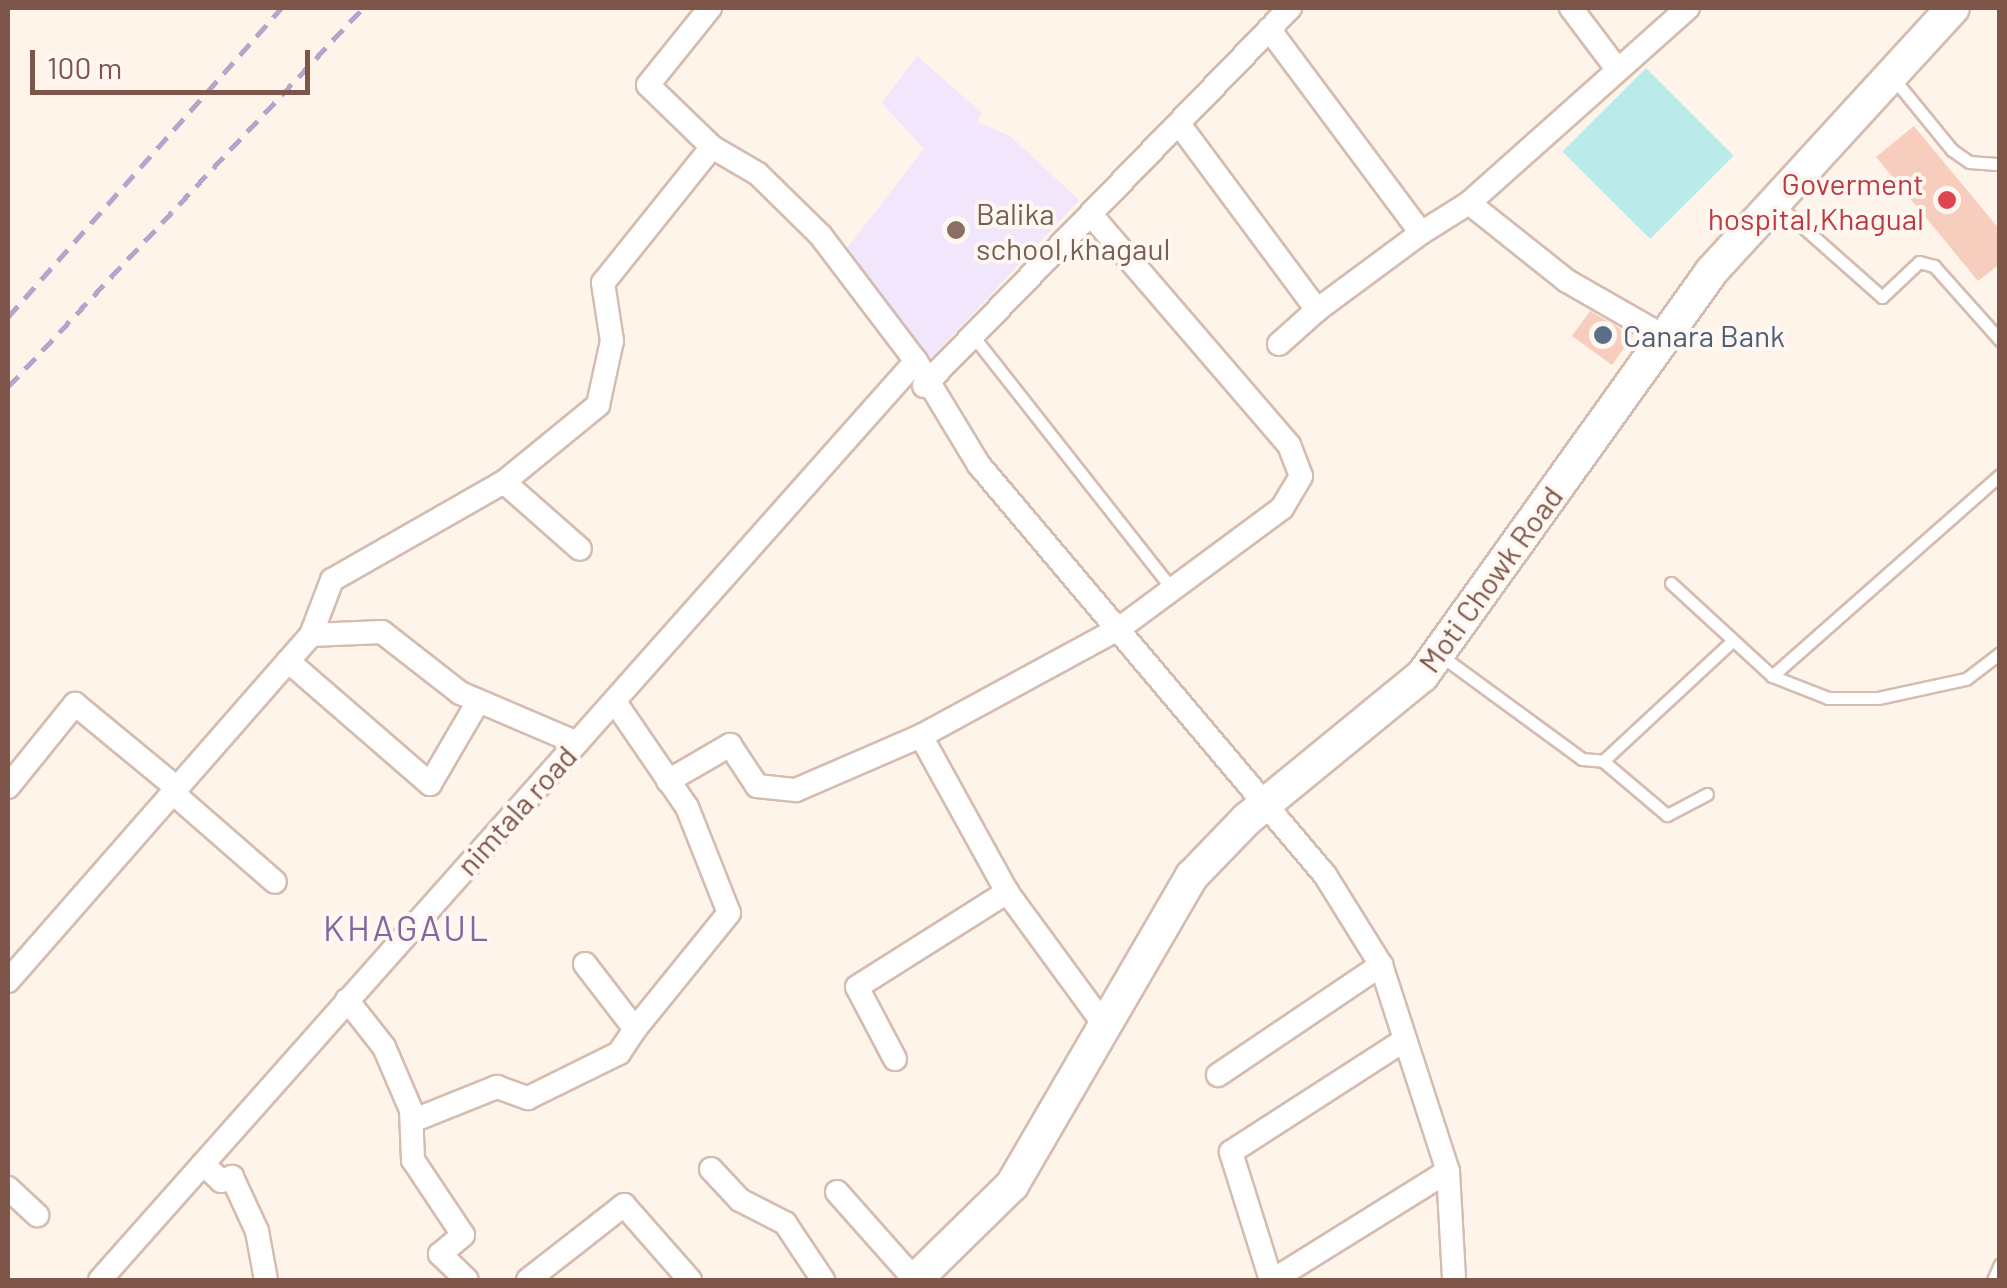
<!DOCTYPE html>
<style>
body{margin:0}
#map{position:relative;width:2007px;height:1288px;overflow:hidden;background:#fef4ea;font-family:Barlow,sans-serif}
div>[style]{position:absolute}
.education>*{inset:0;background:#f1e6fb}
.water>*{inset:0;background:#bbeaeb;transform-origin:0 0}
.building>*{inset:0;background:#f7cebe}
.roads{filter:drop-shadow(2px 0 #d5bcb0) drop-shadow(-2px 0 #d5bcb0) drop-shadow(0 2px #d5bcb0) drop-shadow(0 -2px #d5bcb0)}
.lane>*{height:11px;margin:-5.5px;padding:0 5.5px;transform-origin:5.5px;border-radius:5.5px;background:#fff}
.street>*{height:22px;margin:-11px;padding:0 11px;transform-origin:11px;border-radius:11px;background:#fff}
.secondary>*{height:32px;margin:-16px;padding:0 16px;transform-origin:16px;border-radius:16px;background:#fff}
.rail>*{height:5px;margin-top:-2.5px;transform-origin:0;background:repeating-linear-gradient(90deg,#b5a5cb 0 15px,transparent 0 25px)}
.dots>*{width:28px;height:28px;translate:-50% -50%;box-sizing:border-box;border:5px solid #fff8f2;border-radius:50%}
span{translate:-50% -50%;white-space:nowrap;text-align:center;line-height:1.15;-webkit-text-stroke:8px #fff8f2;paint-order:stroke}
.health-label{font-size:30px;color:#be3a42}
.right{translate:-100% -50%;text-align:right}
.education-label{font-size:30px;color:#785e54}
.left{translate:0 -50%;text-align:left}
.service-label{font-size:30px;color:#4e5e75}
.street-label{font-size:30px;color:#7d5549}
.quarter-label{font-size:35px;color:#8565a0;letter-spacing:2.5px}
.frame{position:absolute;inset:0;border:10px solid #7d5549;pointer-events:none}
.scale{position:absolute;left:30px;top:50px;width:280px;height:45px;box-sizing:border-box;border:5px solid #7d5549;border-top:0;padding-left:12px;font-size:30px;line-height:35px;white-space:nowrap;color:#7d5549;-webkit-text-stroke:8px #fff8f2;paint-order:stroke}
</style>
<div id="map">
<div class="education">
<i style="clip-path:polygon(917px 56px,982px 113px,977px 122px,1010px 136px,1079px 200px,927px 363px,838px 260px,924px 149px,882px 103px)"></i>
</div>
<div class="water">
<i style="left:1646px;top:68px;width:124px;height:118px;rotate:45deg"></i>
</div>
<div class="building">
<i style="clip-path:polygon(1914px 126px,2000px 230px,2000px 264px,1978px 281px,1876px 157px)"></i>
<i style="clip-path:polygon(1590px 311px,1633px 336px,1612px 365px,1572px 336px)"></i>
</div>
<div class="roads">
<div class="lane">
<i style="left:1894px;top:79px;width:92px;rotate:50.8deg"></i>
<i style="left:1952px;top:150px;width:21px;rotate:35deg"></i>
<i style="left:1969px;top:162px;width:31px;rotate:4deg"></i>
<i style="left:1778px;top:205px;width:139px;rotate:41.5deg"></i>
<i style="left:1882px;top:297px;width:51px;rotate:-43.4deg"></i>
<i style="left:1919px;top:262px;width:16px;rotate:15deg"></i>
<i style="left:1934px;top:266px;width:99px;rotate:48.3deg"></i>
<i style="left:973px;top:336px;width:323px;rotate:51.8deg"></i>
<i style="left:1671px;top:583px;width:137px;rotate:42.6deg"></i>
<i style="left:1772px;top:676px;width:304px;rotate:-41.4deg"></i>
<i style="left:1440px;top:655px;width:176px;rotate:36.2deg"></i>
<i style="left:1582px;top:759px;width:21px;rotate:5deg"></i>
<i style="left:1603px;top:761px;width:173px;rotate:-42.9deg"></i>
<i style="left:1772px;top:676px;width:60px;rotate:21.4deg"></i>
<i style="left:1828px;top:698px;width:50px"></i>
<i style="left:1878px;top:698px;width:90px;rotate:-12.2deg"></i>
<i style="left:1966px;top:679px;width:43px;rotate:-37.4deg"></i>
<i style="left:1603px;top:761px;width:84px;rotate:40.2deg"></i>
<i style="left:1667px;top:815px;width:45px;rotate:-27.7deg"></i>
<i style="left:1993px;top:1280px;width:17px;rotate:-66deg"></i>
</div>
<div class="street">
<i style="left:1571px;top:8px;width:76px;rotate:53deg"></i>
<i style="left:1269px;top:29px;width:254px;rotate:53.3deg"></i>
<i style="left:1421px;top:233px;width:57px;rotate:-32deg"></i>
<i style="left:1469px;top:203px;width:125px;rotate:38.5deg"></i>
<i style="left:1567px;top:281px;width:111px;rotate:29.8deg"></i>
<i style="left:1179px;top:124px;width:232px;rotate:53.4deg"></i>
<i style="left:1317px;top:310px;width:51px;rotate:138.2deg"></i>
<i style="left:712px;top:147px;width:53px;rotate:30.4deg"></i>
<i style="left:758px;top:174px;width:88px;rotate:44.5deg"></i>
<i style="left:821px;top:236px;width:157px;rotate:52.8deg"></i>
<i style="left:1469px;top:203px;width:293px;rotate:-41.7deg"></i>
<i style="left:1317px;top:310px;width:129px;rotate:-36.5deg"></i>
<i style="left:924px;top:386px;width:526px;rotate:-45.92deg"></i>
<i style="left:504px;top:482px;width:122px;rotate:-39.3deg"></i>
<i style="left:598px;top:405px;width:66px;rotate:-77.7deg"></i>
<i style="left:612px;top:341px;width:59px;rotate:-98.8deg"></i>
<i style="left:603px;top:283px;width:174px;rotate:-51.3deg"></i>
<i style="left:712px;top:147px;width:89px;rotate:-135.9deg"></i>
<i style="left:648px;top:85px;width:99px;rotate:-51.2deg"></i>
<i style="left:311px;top:635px;width:71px;rotate:-2.4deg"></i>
<i style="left:382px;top:632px;width:99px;rotate:38deg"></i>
<i style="left:460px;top:693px;width:127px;rotate:23.1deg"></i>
<i style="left:288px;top:661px;width:188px;rotate:40.9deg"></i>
<i style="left:430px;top:784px;width:95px;rotate:-59.7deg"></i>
<i style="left:615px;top:702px;width:127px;rotate:55.6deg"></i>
<i style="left:687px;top:807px;width:114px;rotate:68.4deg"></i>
<i style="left:729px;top:913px;width:149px;rotate:129deg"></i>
<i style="left:921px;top:736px;width:178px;rotate:61.1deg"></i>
<i style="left:1007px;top:892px;width:162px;rotate:53.8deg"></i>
<i style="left:668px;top:781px;width:72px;rotate:-30.1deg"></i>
<i style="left:730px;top:745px;width:49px;rotate:56.6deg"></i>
<i style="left:757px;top:786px;width:39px;rotate:6deg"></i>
<i style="left:796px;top:790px;width:136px;rotate:-23.4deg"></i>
<i style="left:921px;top:736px;width:226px;rotate:-28.5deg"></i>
<i style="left:1120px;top:628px;width:202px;rotate:-36.5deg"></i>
<i style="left:1282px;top:508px;width:37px;rotate:-59deg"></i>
<i style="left:1301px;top:476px;width:33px;rotate:-111deg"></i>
<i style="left:1289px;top:445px;width:303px;rotate:-130.7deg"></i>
<i style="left:8px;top:787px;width:107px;rotate:-51.1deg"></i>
<i style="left:75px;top:704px;width:132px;rotate:39.5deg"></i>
<i style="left:173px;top:793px;width:135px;rotate:41.1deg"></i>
<i style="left:8px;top:981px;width:460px;rotate:-48.8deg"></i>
<i style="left:311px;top:635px;width:59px;rotate:-69.1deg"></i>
<i style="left:332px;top:580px;width:198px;rotate:-29.7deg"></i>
<i style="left:504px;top:482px;width:101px;rotate:41.4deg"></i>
<i style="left:347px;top:1000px;width:60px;rotate:51.8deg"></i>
<i style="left:384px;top:1047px;width:69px;rotate:66.8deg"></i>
<i style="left:411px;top:1110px;width:50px;rotate:87.7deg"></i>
<i style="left:413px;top:1160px;width:90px;rotate:56.3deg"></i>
<i style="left:463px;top:1235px;width:30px;rotate:140deg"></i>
<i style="left:440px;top:1254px;width:37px;rotate:44deg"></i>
<i style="left:895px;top:1059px;width:81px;rotate:-117.8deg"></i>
<i style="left:857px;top:987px;width:178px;rotate:-32.3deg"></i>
<i style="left:1218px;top:1075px;width:197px;rotate:-34deg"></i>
<i style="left:412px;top:1121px;width:92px;rotate:-21.8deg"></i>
<i style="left:497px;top:1087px;width:33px;rotate:20deg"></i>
<i style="left:528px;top:1098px;width:102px;rotate:-26.3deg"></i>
<i style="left:619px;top:1053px;width:29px;rotate:-56deg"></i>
<i style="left:635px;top:1029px;width:82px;rotate:-127.6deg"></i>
<i style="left:203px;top:1164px;width:25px;rotate:43deg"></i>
<i style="left:221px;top:1181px;width:12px;rotate:-20deg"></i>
<i style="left:232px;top:1177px;width:60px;rotate:65.2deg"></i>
<i style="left:257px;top:1231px;width:50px;rotate:79.6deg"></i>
<i style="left:711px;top:1169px;width:42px;rotate:46.9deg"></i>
<i style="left:740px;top:1200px;width:51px;rotate:27.1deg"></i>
<i style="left:785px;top:1223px;width:69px;rotate:56.3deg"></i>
<i style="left:8px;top:1188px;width:40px;rotate:43deg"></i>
<i style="left:837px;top:1192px;width:118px;rotate:48.4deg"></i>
<i style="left:100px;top:1280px;width:1229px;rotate:-48.4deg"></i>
<i style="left:916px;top:361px;width:122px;rotate:58.8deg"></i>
<i style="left:979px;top:465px;width:536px;rotate:49.84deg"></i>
<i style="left:1325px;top:875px;width:106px;rotate:58.1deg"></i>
<i style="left:1381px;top:965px;width:217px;rotate:72deg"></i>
<i style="left:1448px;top:1171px;width:109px;rotate:86.8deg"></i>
<i style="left:528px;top:1280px;width:122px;rotate:-38deg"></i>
<i style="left:624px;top:1205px;width:100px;rotate:48.7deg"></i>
<i style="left:1271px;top:1280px;width:134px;rotate:-107.4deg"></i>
<i style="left:1231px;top:1152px;width:207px;rotate:-32.8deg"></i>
<i style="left:1273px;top:1280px;width:206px;rotate:-31.9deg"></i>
</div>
<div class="secondary">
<i style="left:915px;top:1280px;width:136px;rotate:-44.4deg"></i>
<i style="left:1012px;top:1185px;width:358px;rotate:-59.8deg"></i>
<i style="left:1192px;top:876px;width:79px;rotate:-46deg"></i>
<i style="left:1247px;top:819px;width:226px;rotate:-39.3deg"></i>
<i style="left:1422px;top:676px;width:497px;rotate:-54.4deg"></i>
<i style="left:1711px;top:272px;width:358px;rotate:-47.5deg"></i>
</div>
</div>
<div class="rail">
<i style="left:8px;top:317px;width:412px;rotate:-48.5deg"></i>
<i style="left:8px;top:387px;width:519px;rotate:-46.87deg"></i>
</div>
<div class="dots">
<i style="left:1947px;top:200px;background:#e0444e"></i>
<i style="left:956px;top:230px;background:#8d6e63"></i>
<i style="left:1603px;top:335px;background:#5c6f8a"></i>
</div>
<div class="health-label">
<span class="right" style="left:1924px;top:200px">Goverment<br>hospital,Khagual</span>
</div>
<div class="education-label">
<span class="left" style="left:976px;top:230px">Balika<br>school,khagaul</span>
</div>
<div class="service-label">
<span class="left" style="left:1623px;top:335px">Canara Bank</span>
</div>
<div class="street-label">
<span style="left:1490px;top:579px;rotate:-54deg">Moti Chowk Road</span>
<span style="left:516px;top:810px;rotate:-48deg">nimtala road</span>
</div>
<div class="quarter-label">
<span style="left:407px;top:927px">KHAGAUL</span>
</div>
<div class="frame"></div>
<div class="scale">100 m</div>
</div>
